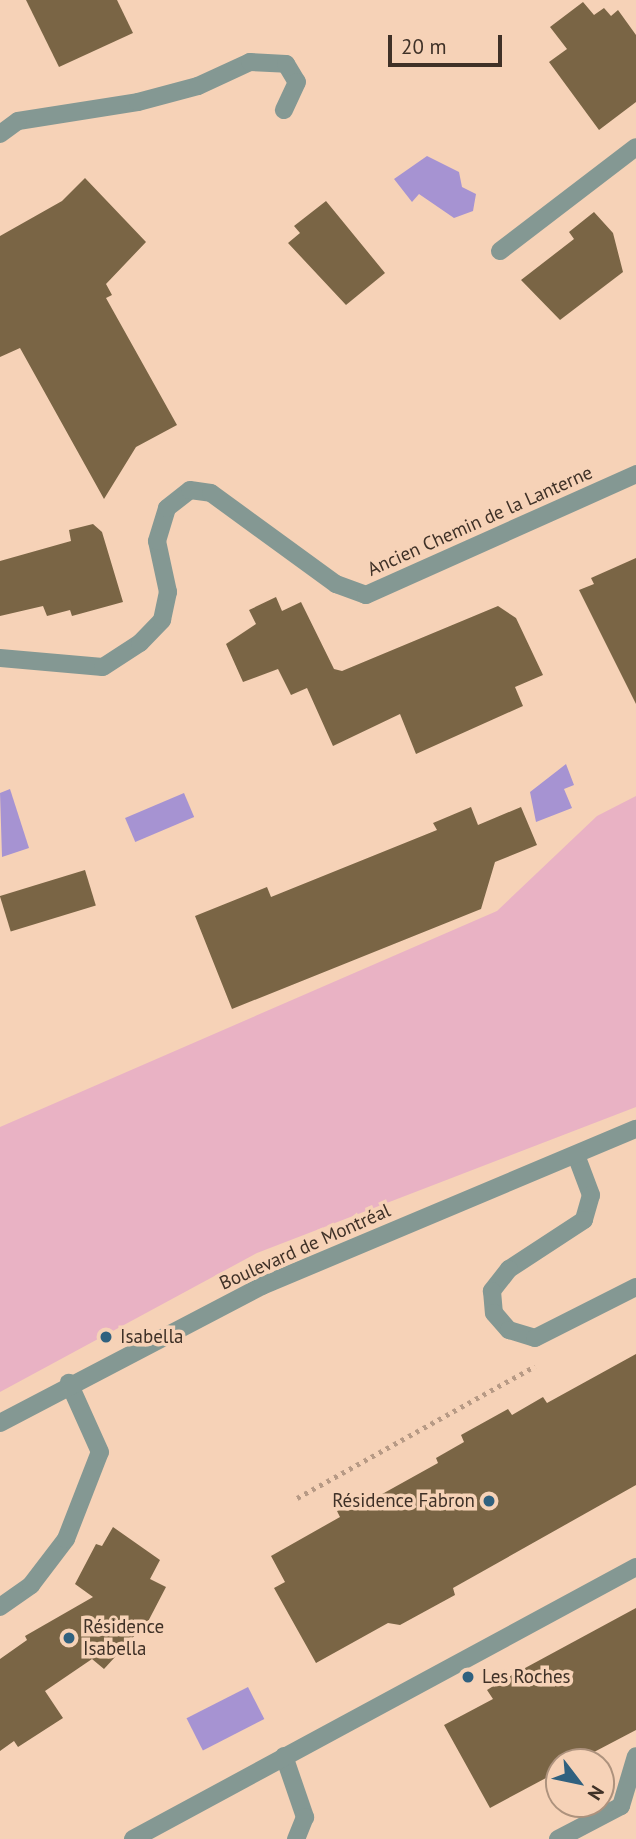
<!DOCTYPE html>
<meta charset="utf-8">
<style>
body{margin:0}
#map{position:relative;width:636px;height:1839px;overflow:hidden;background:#f6d2b7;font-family:"PT Sans",sans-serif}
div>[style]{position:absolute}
.green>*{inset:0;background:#e9b2c4}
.water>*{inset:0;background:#a693d2;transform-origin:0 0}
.building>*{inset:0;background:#7a6545;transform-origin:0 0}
.path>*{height:4.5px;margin-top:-2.25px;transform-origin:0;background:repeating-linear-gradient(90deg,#b79a85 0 3.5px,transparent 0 8.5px)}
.service>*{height:18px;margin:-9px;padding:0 9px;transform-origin:9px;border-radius:9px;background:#849893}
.minor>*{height:18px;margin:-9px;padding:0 9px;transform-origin:9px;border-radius:9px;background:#849893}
.tertiary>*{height:18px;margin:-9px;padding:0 9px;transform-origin:9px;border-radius:9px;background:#849893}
.dots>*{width:19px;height:19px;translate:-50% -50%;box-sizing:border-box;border:4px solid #f6d2b7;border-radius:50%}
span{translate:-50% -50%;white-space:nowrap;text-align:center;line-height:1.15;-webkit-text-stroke:7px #f6d2b7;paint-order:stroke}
.street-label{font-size:19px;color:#3f3127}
.poi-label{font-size:19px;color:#3f3127}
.left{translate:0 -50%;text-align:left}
.right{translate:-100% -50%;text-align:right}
.north{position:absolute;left:545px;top:1748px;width:70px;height:70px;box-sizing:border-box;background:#f6d2b7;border:2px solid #ad927d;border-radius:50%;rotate:122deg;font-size:19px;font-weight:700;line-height:28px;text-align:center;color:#3f3127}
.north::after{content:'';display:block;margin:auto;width:24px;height:32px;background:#30617f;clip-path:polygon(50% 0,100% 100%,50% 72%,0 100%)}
.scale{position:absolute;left:388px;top:35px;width:114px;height:32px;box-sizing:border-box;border:4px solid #3f3127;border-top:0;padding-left:9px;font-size:21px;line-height:24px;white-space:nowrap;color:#3f3127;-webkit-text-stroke:5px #f6d2b7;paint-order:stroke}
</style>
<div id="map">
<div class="green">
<i style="clip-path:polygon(636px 796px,636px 1107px,257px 1253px,0 1392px,0 1127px,497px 911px,597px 816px)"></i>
</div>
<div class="water">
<i style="clip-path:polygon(427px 156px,459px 172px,462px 187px,476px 194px,473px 211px,454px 218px,419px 194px,412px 202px,394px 179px)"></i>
<i style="clip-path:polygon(566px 764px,574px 785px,564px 789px,572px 808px,536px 822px,530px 792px)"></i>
<i style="clip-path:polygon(10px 789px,29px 848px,2px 857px,0 793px)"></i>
<i style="left:184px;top:793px;width:26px;height:64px;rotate:67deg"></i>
<i style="left:248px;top:1687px;width:36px;height:69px;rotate:63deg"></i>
</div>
<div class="building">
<i style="clip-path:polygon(26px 0,117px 0,133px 33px,59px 67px)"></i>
<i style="clip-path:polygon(583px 2px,594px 15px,604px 8px,611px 16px,618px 10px,636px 35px,636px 102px,599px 130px,549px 62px,567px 49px,550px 27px)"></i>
<i style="clip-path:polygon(85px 178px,146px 242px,106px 284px,112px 295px,106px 298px,177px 425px,136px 447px,104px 499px,20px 348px,0 357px,0 236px,62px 201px)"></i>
<i style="clip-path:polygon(326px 201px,385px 273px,346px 305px,288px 243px,300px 233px,294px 226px)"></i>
<i style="clip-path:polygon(594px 212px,613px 233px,623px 272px,560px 320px,521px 280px,574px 239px,569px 232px)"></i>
<i style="clip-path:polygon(93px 524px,102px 532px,123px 602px,72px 616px,70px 610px,47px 616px,43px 606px,0 616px,0 561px,71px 541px,69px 530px)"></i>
<i style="clip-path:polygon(636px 558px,636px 704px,579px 590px,594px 584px,591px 578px)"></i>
<i style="clip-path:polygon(276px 597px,282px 611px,301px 602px,334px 669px,342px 671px,498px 606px,516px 618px,543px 675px,515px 687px,523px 706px,416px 754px,400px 714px,333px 746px,307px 688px,291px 695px,278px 669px,243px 682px,226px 644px,256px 624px,249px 610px)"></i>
<i style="clip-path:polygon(471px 807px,478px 825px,521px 807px,537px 845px,495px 862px,481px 909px,232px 1009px,195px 916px,267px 887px,271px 897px,437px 830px,433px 823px)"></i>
<i style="left:85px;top:870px;width:37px;height:89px;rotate:73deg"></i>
<i style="clip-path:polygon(636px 1354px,636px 1485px,453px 1588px,455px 1595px,400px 1625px,388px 1623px,316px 1663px,274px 1588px,285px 1582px,271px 1556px,340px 1517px,337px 1511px,362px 1498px,366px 1503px,438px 1463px,436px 1458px,464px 1442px,461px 1435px,508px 1409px,512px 1415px,543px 1397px,547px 1403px)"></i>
<i style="clip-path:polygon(113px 1527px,160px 1560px,150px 1579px,166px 1587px,141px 1635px,137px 1633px,104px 1669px,92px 1659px,45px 1691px,63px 1718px,18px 1747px,14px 1741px,0 1751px,0 1659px,27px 1640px,25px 1636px,93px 1597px,75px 1584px,96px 1544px,102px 1546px)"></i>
<i style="clip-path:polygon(636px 1608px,636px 1730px,575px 1762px,559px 1762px,559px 1771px,490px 1808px,444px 1725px,493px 1699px,487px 1690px,503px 1680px)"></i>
</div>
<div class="path">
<i style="left:297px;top:1498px;width:272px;rotate:-29deg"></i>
</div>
<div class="service">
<i style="left:18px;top:121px;width:121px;rotate:-9deg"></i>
<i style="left:138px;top:102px;width:62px;rotate:-14.9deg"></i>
<i style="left:198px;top:86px;width:57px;rotate:-24.8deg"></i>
<i style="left:250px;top:62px;width:36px;rotate:3deg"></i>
<i style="left:286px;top:64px;width:21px;rotate:59deg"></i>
<i style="left:297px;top:82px;width:31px;rotate:115deg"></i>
<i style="left:500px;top:251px;width:171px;rotate:-37.4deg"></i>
<i style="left:576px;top:1155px;width:43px;rotate:69.4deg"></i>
<i style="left:591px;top:1195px;width:26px;rotate:106deg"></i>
<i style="left:584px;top:1220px;width:90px;rotate:146.8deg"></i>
<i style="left:509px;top:1269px;width:28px;rotate:128deg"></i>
<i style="left:492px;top:1291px;width:22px;rotate:85deg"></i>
<i style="left:494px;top:1313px;width:23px;rotate:49deg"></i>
<i style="left:509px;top:1330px;width:27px;rotate:17deg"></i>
<i style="left:535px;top:1338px;width:113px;rotate:-26.8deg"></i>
<i style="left:0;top:1607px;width:38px;rotate:-35deg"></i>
<i style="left:31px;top:1585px;width:58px;rotate:-52.7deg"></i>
<i style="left:66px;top:1539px;width:93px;rotate:-68.7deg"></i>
<i style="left:100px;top:1452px;width:76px;rotate:-114.2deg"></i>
<i style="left:284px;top:1756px;width:65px;rotate:71deg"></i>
<i style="left:305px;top:1817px;width:24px;rotate:112deg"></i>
</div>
<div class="minor">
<i style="left:0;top:134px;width:22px;rotate:-36deg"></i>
<i style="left:0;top:658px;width:103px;rotate:5deg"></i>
<i style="left:103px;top:667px;width:44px;rotate:-33deg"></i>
<i style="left:140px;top:643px;width:32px;rotate:-46deg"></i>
<i style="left:162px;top:620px;width:29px;rotate:-78deg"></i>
<i style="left:168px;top:592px;width:52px;rotate:-102.2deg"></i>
<i style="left:157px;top:541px;width:34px;rotate:-73deg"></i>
<i style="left:167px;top:508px;width:29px;rotate:-38deg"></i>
<i style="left:190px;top:490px;width:21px;rotate:8deg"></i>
<i style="left:211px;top:493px;width:155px;rotate:36.1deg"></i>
<i style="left:336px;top:584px;width:32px;rotate:20deg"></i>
<i style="left:366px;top:595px;width:296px;rotate:-24.1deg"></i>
<i style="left:133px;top:1839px;width:572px;rotate:-28.4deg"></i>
<i style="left:558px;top:1839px;width:71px;rotate:-27.6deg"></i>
<i style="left:621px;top:1806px;width:52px;rotate:-73.3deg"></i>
</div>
<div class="tertiary">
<i style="left:0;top:1423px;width:296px;rotate:-27.6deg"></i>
<i style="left:262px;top:1286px;width:406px;rotate:-22.8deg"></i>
</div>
<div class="dots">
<i style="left:106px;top:1337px;background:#30617f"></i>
<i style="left:489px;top:1501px;background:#30617f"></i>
<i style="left:69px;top:1638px;background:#30617f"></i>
<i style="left:468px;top:1677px;background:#30617f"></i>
</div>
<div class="street-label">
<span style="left:480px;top:521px;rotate:-24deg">Ancien Chemin de la Lanterne</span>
<span style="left:305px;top:1247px;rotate:-24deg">Boulevard de Montréal</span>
</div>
<div class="poi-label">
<span class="left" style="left:120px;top:1337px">Isabella</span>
<span class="right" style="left:475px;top:1501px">Résidence Fabron</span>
<span class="left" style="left:83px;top:1638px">Résidence<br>Isabella</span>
<span class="left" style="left:482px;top:1677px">Les Roches</span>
</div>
<div class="north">N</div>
<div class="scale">20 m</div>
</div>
